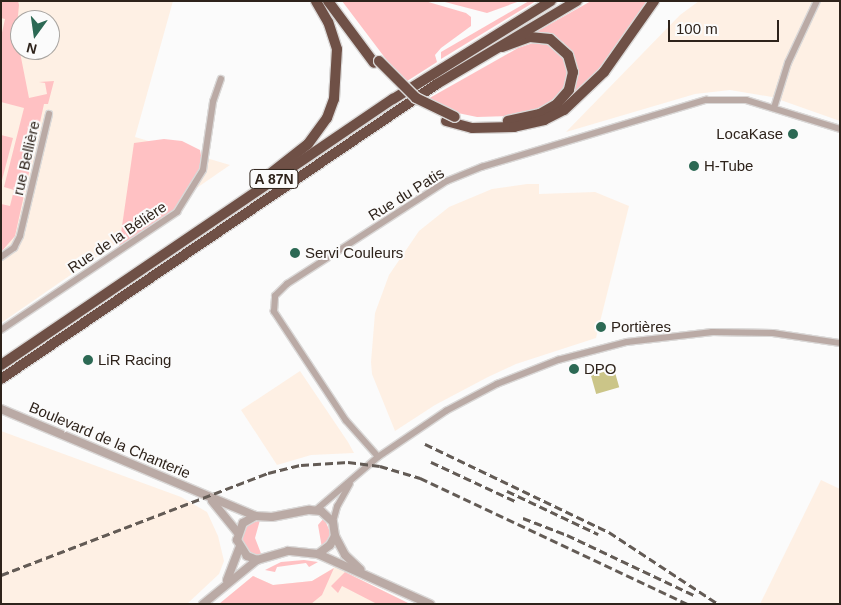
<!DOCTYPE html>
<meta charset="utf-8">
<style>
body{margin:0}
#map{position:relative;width:841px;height:605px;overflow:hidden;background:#fbfbfb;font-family:Arial,sans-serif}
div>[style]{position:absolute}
.built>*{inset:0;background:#fef0e4}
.green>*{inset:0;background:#ffc1c3}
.water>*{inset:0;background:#cbc588;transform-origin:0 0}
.roads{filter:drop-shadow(1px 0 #dad8d7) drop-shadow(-1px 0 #dad8d7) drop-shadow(0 1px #dad8d7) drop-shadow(0 -1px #dad8d7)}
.minor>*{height:5.5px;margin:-2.75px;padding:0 2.75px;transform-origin:2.75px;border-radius:2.75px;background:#baaaa5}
.tertiary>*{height:8px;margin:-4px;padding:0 4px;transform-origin:4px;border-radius:4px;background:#baaaa5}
.motorway>*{height:10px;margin:-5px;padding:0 5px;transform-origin:5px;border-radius:5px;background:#6f5046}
.rail>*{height:2.5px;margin-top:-1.25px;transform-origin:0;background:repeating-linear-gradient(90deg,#635b55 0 8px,transparent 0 12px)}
.bridges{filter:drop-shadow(1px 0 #dad8d7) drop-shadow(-1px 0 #dad8d7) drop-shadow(0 1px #dad8d7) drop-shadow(0 -1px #dad8d7)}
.motorway-bridge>*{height:10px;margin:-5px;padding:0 5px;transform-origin:5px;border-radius:5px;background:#6f5046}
.dots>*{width:14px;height:14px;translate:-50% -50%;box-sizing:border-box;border:2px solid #fbfbfb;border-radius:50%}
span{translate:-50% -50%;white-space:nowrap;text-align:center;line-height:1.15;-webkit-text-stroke:4px #fbfbfb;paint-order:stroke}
.shield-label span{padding:1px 4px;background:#fbfbfb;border:1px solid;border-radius:4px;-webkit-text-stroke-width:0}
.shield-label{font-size:14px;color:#2e231b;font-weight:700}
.poi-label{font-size:15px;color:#2e231b}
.right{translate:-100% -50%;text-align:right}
.left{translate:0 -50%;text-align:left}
.street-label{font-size:15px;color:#2e231b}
.frame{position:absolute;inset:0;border:2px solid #2e231b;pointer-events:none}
.north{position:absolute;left:10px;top:10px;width:50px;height:50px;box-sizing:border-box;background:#fbfbfb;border:1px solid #a9a5a1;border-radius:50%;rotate:194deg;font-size:14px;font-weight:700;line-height:20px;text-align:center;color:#2e231b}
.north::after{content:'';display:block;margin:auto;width:18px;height:22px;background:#2c6954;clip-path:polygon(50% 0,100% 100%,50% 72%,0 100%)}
.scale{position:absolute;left:668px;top:20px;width:111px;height:22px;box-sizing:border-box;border:2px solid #2e231b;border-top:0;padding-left:6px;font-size:15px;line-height:18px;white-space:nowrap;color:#2e231b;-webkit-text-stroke:4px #fbfbfb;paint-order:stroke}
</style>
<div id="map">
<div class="built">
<i style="clip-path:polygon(evenodd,1px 1px,173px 1px,135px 137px,230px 165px,1px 323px,1px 1px,20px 20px,50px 20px,50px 50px,20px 50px,20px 20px)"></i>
<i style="clip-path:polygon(699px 1px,840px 1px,840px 121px,772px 97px,730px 90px,695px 94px,566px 132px,680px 15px)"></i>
<i style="clip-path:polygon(527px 184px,539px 184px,539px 194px,595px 192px,629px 206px,596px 338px,516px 364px,488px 377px,435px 405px,395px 431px,372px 374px,371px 362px,375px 313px,389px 275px,419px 231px,449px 207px,492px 189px)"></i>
<i style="clip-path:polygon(300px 371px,348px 442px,354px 453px,311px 455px,277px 465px,241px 410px)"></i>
<i style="clip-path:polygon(1px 431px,181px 497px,207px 512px,218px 536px,224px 561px,219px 574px,187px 604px,1px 604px)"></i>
<i style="clip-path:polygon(821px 480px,840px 489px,840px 604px,760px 604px)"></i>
<i style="clip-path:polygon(335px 567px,410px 604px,219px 604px,253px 576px,273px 585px,312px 581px)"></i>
</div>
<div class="green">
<i style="clip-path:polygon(1px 1px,18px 1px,19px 5px,17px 26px,20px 31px,16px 32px,29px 98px,47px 94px,45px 83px,39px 82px,54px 81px,48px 104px,44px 104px,15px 236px,1px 252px,1px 204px,10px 206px,14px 190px,4px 187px,24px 108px,1px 102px,1px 37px,5px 19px,1px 18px)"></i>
<i style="clip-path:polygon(342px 1px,425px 1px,466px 13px,471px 17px,471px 26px,441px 48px,435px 55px,437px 62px,404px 83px)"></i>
<i style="clip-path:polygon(441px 1px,520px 1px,487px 13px)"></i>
<i style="clip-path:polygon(529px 1px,536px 1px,441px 59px,441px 52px)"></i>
<i style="clip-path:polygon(591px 1px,650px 1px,603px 69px,575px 96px,570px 95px,577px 68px,574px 57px,563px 42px,536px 32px)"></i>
<i style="clip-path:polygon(533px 43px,550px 45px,561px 54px,567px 68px,567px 79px,560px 94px,542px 107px,514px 116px,477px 117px,453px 112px,426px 100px,518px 48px)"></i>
<i style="clip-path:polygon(1px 135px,13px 138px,1px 184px)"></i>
<i style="clip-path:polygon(164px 139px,182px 141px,200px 150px,202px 161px,196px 180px,177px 208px,119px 247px,134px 143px)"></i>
<i style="clip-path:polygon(324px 518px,331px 534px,322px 548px,318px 525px)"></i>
<i style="clip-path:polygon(260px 520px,255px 538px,262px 556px,256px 557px,251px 555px,241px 542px,245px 526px)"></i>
<i style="clip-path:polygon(304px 560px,318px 562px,309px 567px,306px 563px,277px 567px,275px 572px,265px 570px,281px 562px)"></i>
<i style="clip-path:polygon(334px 568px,322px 595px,311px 604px,219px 604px,253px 576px,273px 585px,312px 581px)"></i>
<i style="clip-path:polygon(345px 572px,355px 577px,410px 604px,377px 604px,342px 586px,338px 593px,331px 586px)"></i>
</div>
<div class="water">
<i style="left:614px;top:369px;width:19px;height:24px;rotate:74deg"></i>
</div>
<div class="roads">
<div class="minor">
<i style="left:774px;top:108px;width:47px;rotate:-72.7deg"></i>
<i style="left:788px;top:63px;width:68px;rotate:-64.9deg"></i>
<i style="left:1px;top:257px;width:16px;rotate:-35deg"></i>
<i style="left:14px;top:248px;width:13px;rotate:-63deg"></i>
<i style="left:20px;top:236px;width:125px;rotate:-76.6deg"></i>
<i style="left:1px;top:330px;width:212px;rotate:-33.8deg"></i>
<i style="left:177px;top:212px;width:49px;rotate:-58.2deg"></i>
<i style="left:203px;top:170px;width:69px;rotate:-81.6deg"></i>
<i style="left:213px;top:102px;width:24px;rotate:-71deg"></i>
<i style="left:378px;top:457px;width:48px;rotate:-131.6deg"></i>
<i style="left:346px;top:421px;width:131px;rotate:-123.4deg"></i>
<i style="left:274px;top:312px;width:16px;rotate:-86deg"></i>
<i style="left:275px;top:296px;width:17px;rotate:-45deg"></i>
<i style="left:287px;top:284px;width:190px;rotate:-32.8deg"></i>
<i style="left:447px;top:181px;width:38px;rotate:-22deg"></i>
<i style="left:482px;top:167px;width:234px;rotate:-16.7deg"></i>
<i style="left:706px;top:100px;width:40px"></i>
<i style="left:746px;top:100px;width:98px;rotate:17.1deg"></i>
<i style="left:316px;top:510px;width:82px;rotate:-40.5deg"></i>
<i style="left:378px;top:457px;width:82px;rotate:-34.1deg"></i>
<i style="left:446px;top:411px;width:58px;rotate:-27.9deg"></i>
<i style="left:497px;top:384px;width:66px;rotate:-21.5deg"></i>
<i style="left:558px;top:360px;width:71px;rotate:-14.6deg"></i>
<i style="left:627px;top:342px;width:86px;rotate:-6.7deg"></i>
<i style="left:712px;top:332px;width:61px;rotate:0.9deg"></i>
<i style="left:773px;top:333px;width:68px;rotate:8.5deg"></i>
<i style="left:333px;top:522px;width:16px;rotate:-75deg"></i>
<i style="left:337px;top:507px;width:26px;rotate:-61deg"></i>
</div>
<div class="tertiary">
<i style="left:1px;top:409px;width:276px;rotate:22.8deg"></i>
<i style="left:255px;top:516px;width:17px;rotate:3deg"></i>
<i style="left:272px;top:517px;width:38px;rotate:-11deg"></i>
<i style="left:309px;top:510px;width:12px;rotate:5deg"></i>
<i style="left:321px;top:511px;width:16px;rotate:43deg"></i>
<i style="left:333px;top:522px;width:14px;rotate:82deg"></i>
<i style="left:335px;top:536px;width:10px;rotate:119deg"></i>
<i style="left:330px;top:545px;width:15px;rotate:143deg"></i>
<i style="left:318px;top:554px;width:30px;rotate:-174deg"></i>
<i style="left:288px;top:551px;width:32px;rotate:164deg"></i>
<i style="left:257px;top:560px;width:11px;rotate:-158deg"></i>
<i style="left:247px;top:556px;width:19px;rotate:-122deg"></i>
<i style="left:237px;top:540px;width:18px;rotate:-71deg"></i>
<i style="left:243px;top:523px;width:14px;rotate:-30deg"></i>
<i style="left:212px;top:501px;width:40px;rotate:51deg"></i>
<i style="left:335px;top:536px;width:21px;rotate:62deg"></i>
<i style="left:345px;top:555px;width:21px;rotate:43deg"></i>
<i style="left:318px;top:554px;width:123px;rotate:24.1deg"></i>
<i style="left:227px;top:580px;width:34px;rotate:-69deg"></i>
<i style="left:203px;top:604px;width:70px;rotate:-39.2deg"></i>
</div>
<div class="motorway">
<i style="left:328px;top:1px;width:77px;rotate:53.4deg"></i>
<i style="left:502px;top:47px;width:30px;rotate:-20deg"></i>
<i style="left:530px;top:37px;width:20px;rotate:6deg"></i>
<i style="left:550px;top:39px;width:24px;rotate:42deg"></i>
<i style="left:568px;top:55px;width:18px;rotate:74deg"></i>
<i style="left:573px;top:72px;width:18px;rotate:103deg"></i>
<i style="left:569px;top:90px;width:18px;rotate:131deg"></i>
<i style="left:557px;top:104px;width:20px;rotate:150deg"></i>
<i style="left:540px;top:114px;width:33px;rotate:168deg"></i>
<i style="left:446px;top:121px;width:27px;rotate:15deg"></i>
<i style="left:472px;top:128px;width:42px;rotate:-1.4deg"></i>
<i style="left:514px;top:127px;width:31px;rotate:-13deg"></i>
<i style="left:544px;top:120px;width:22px;rotate:-27deg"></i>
<i style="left:564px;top:110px;width:55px;rotate:-43.5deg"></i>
<i style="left:604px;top:72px;width:87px;rotate:-54.8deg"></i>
<i style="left:266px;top:177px;width:53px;rotate:-38.2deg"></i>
<i style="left:308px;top:144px;width:32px;rotate:-54deg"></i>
<i style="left:327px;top:118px;width:20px;rotate:-70deg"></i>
<i style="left:334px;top:99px;width:50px;rotate:-86.6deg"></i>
<i style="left:337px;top:49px;width:28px;rotate:-108deg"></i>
<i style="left:328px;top:22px;width:24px;rotate:-120deg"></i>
<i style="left:1px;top:365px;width:474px;rotate:-34.2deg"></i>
<i style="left:393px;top:99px;width:186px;rotate:-31.8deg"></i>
<i style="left:1px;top:379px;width:526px;rotate:-34.08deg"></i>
<i style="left:437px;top:84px;width:163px;rotate:-30.7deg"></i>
</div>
</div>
<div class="rail">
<i style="left:425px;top:444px;width:204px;rotate:25.6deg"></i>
<i style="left:609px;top:532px;width:131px;rotate:33.4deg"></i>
<i style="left:431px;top:462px;width:93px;rotate:24.9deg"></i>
<i style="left:507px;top:491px;width:101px;rotate:25.3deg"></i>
<i style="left:523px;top:518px;width:47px;rotate:21.1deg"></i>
<i style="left:567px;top:535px;width:140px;rotate:25.3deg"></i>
<i style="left:1px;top:575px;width:286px;rotate:-20.9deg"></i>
<i style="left:268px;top:473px;width:34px;rotate:-14deg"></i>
<i style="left:301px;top:465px;width:47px;rotate:-3.7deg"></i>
<i style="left:348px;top:462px;width:32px;rotate:7deg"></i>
<i style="left:380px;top:466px;width:42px;rotate:16.7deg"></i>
<i style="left:420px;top:478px;width:296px;rotate:25.2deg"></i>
</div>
<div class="bridges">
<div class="motorway-bridge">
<i style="left:379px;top:61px;width:52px;rotate:45deg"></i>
<i style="left:416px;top:98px;width:43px;rotate:26deg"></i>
</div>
</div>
<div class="dots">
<i style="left:793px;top:134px;background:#2c6954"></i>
<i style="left:694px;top:166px;background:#2c6954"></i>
<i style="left:295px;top:253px;background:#2c6954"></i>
<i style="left:601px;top:327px;background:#2c6954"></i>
<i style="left:88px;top:360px;background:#2c6954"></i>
<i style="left:574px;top:369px;background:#2c6954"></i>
</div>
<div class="shield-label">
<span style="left:274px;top:179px">A 87N</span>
</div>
<div class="poi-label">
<span class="right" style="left:783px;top:134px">LocaKase</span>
<span class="left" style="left:704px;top:166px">H-Tube</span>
<span class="left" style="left:305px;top:253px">Servi Couleurs</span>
<span class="left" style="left:611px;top:327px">Portières</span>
<span class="left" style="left:98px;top:360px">LiR Racing</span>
<span class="left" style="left:584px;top:369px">DPO</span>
</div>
<div class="street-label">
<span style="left:26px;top:158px;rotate:-77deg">rue Bellière</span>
<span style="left:406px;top:194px;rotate:-32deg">Rue du Patis</span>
<span style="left:117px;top:237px;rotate:-34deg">Rue de la Bélière</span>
<span style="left:110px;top:440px;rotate:23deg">Boulevard de la Chanterie</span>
</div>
<div class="frame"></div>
<div class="north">N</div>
<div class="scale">100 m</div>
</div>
